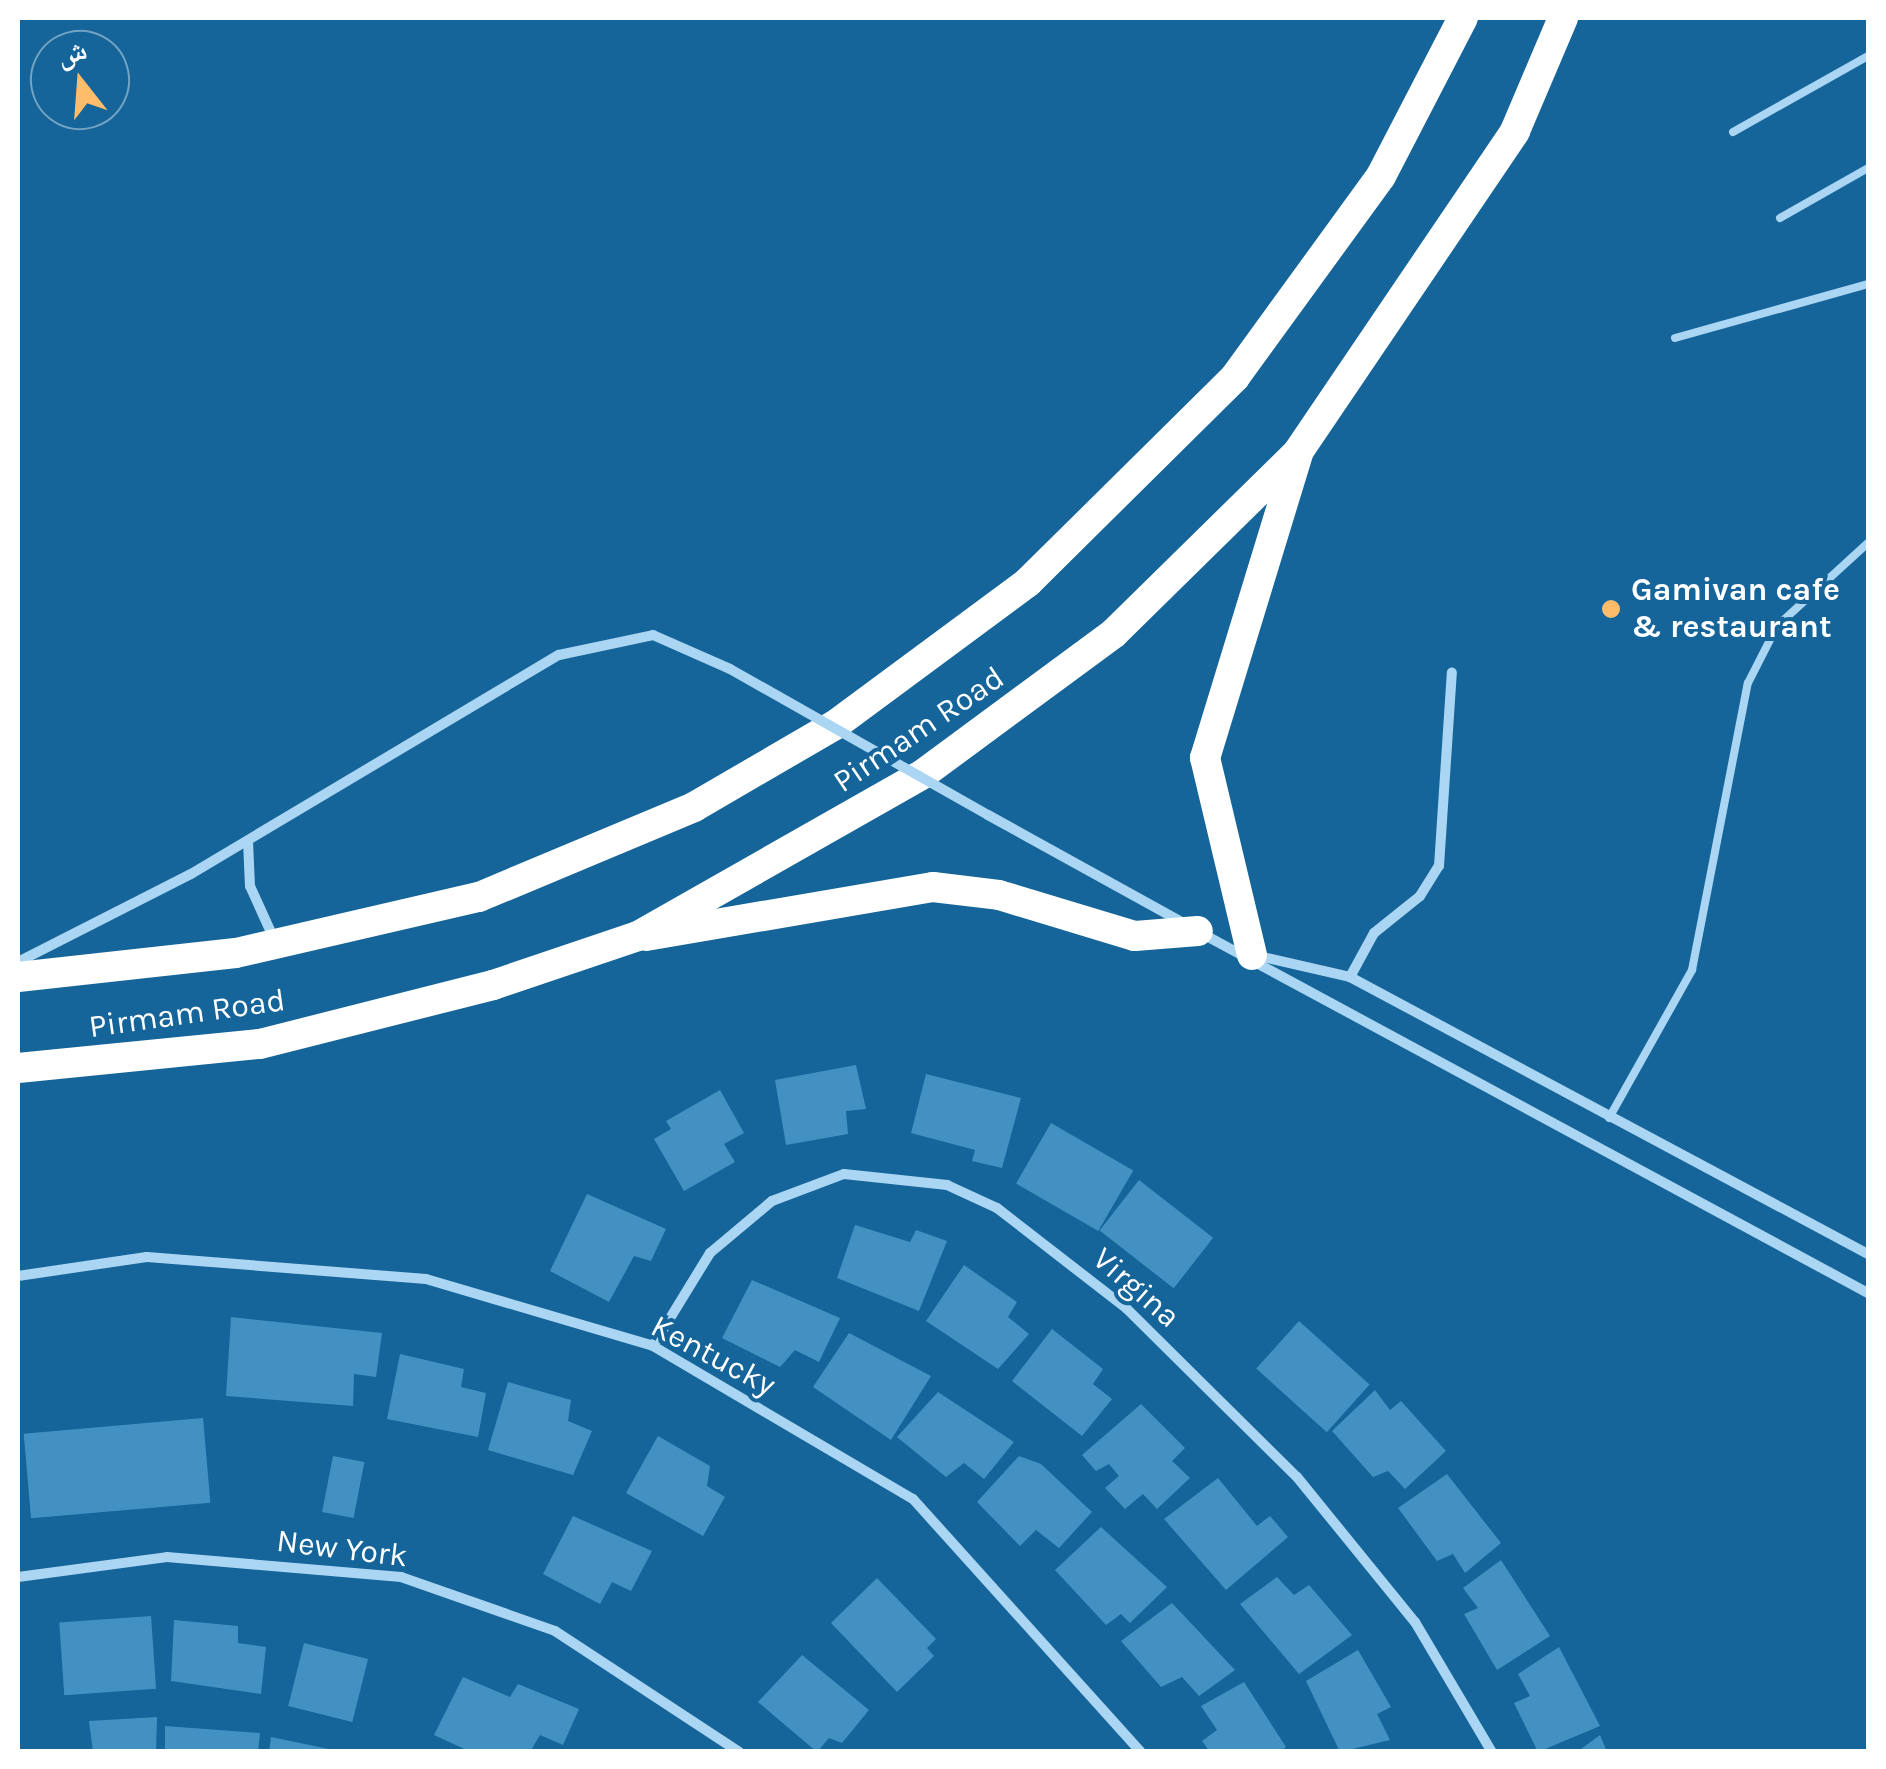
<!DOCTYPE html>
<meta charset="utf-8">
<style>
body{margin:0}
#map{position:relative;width:1886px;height:1769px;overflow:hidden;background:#15659a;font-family:Karla,"Noto Naskh Arabic",sans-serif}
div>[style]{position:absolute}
.building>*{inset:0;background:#4390c3;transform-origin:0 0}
.lane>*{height:8px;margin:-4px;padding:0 4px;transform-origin:4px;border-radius:4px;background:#aad6f3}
.street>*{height:10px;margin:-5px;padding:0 5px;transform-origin:5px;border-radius:5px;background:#aad6f3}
.highway>*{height:30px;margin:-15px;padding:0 15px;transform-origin:15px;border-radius:15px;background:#fff}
.street-bridge>*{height:10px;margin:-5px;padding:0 5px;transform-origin:5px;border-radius:5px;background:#aad6f3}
.dots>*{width:28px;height:28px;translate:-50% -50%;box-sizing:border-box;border:5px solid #15659a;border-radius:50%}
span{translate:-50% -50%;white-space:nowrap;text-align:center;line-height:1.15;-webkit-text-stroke:8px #15659a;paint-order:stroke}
.poi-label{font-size:32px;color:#fff;font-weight:700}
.left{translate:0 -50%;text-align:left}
.street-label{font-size:32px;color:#fff}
.frame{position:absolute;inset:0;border:20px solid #fff;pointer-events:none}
.north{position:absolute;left:30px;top:30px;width:100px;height:100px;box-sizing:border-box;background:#15659a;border:2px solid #73a3c2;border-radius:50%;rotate:343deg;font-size:28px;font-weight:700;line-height:40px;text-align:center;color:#fff}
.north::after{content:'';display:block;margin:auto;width:35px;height:45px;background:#ffbd6c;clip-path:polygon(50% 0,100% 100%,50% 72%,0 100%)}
</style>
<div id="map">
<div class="building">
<i style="clip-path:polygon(856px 1065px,866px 1109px,846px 1111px,848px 1134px,786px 1145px,775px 1080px)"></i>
<i style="clip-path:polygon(926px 1074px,1021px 1098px,1002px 1168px,972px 1161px,975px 1150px,911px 1133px)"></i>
<i style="clip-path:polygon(720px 1090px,744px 1133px,724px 1144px,735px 1162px,684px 1191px,654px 1139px,671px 1129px,666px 1121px)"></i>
<i style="left:1051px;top:1123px;width:95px;height:70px;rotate:30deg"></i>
<i style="left:1139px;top:1180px;width:94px;height:64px;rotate:38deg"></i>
<i style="clip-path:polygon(587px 1194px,666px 1229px,651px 1261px,634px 1256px,609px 1302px,550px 1271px)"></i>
<i style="clip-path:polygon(855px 1225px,910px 1242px,916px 1230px,947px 1241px,919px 1311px,837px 1278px)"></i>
<i style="clip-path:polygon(964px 1265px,1017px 1302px,1008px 1317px,1029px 1334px,998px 1369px,926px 1321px)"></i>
<i style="clip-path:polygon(752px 1280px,840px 1318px,819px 1362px,795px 1350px,780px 1367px,722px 1338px)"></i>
<i style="clip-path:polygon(231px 1317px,382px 1333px,376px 1377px,354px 1374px,353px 1406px,226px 1396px)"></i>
<i style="left:1299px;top:1321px;width:95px;height:64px;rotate:42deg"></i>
<i style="clip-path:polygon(1052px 1329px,1103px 1369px,1093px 1384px,1112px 1399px,1082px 1436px,1012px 1381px)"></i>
<i style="clip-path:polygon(849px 1333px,931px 1376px,891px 1440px,813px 1387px)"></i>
<i style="clip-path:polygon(400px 1354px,464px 1369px,461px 1387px,486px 1393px,478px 1437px,387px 1419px)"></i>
<i style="clip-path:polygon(508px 1382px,571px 1400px,568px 1421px,592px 1431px,573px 1475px,488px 1450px)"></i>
<i style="clip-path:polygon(1375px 1390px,1390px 1410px,1401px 1401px,1446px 1451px,1405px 1489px,1388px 1471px,1373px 1477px,1332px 1431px)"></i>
<i style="clip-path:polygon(938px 1392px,1014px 1442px,984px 1479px,964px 1463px,946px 1477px,897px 1437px)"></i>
<i style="clip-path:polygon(1141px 1404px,1185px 1448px,1172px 1461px,1190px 1478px,1157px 1509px,1143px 1494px,1125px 1509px,1105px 1488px,1119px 1476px,1109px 1464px,1096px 1471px,1082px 1455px)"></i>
<i style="left:203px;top:1418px;width:85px;height:180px;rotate:85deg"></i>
<i style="clip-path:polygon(658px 1436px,710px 1466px,707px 1486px,725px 1497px,703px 1536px,626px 1493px)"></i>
<i style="left:333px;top:1456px;width:32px;height:57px;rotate:11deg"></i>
<i style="clip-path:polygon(1019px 1456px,1041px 1464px,1092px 1512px,1059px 1548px,1036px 1530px,1020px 1546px,977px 1502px)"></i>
<i style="clip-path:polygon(1447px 1474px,1501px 1543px,1465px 1573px,1453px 1554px,1437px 1561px,1398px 1508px)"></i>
<i style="clip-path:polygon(1218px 1478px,1257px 1526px,1270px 1516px,1288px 1537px,1226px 1590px,1164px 1519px)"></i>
<i style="clip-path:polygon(573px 1516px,652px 1551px,631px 1591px,612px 1582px,600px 1604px,543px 1574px)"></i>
<i style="clip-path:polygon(1101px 1527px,1167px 1587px,1130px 1623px,1121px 1614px,1106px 1625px,1055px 1570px)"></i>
<i style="clip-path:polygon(1501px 1560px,1550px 1636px,1497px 1670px,1464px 1614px,1478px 1608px,1463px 1588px)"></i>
<i style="clip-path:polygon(1277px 1577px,1294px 1595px,1309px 1585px,1352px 1635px,1299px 1674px,1240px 1604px)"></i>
<i style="clip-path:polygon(877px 1578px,936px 1639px,927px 1648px,934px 1656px,897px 1692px,831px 1623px)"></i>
<i style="clip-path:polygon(1172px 1603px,1235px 1670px,1199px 1696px,1182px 1677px,1161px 1687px,1121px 1641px)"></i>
<i style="left:151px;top:1616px;width:73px;height:92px;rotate:86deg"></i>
<i style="clip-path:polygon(174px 1620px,238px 1626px,238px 1643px,266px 1647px,261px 1694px,171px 1681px)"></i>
<i style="left:304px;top:1643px;width:66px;height:65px;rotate:14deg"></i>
<i style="clip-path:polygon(1559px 1647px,1600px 1726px,1538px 1752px,1514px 1703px,1530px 1696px,1518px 1674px)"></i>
<i style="clip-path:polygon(1358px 1650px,1391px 1707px,1377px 1714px,1390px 1740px,1340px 1752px,1306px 1681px)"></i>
<i style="clip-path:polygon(802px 1655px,869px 1710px,842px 1743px,829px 1738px,817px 1752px,758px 1702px)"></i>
<i style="clip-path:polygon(463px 1677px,510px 1697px,518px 1684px,579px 1709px,563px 1745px,540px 1735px,530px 1752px,471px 1752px,434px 1735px)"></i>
<i style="clip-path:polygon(1244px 1682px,1286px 1747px,1279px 1752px,1210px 1752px,1202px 1741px,1217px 1730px,1201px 1706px)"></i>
<i style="clip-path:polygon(157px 1717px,156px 1752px,93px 1752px,89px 1721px)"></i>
<i style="clip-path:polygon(165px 1726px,260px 1733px,258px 1752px,165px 1752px)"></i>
<i style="clip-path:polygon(1600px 1735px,1607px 1752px,1577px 1752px)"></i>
<i style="clip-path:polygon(271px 1737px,334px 1750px,333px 1752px,269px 1752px)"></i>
</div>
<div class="lane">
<i style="left:1733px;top:132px;width:155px;rotate:-29.4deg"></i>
<i style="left:1780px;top:218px;width:101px;rotate:-29.6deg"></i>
<i style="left:1675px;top:338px;width:200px;rotate:-15.6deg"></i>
<i style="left:1609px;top:1118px;width:170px;rotate:-60.7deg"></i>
<i style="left:1692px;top:970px;width:292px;rotate:-79deg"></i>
<i style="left:1748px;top:683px;width:64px;rotate:-63deg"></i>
<i style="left:1777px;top:626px;width:123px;rotate:-42.4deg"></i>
</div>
<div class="street">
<i style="left:988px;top:815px;width:222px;rotate:28.9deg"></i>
<i style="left:248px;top:841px;width:45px;rotate:87.5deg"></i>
<i style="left:250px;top:886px;width:58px;rotate:65.6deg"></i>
<i style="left:1201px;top:933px;width:758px;rotate:28.36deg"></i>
<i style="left:1263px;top:957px;width:89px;rotate:12.9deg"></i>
<i style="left:1350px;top:977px;width:587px;rotate:28.14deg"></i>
<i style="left:18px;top:962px;width:194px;rotate:-27deg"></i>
<i style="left:191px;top:874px;width:428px;rotate:-30.8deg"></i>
<i style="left:559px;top:655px;width:96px;rotate:-12deg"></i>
<i style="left:653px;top:635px;width:84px;rotate:23.8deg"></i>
<i style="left:1350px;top:977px;width:50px;rotate:-61.4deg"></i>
<i style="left:1374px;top:933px;width:59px;rotate:-38.8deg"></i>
<i style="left:1420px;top:896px;width:36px;rotate:-58deg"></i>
<i style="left:1439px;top:866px;width:194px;rotate:-86.2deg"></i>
<i style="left:18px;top:1276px;width:130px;rotate:-8.4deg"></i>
<i style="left:147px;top:1257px;width:280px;rotate:4.5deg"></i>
<i style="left:426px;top:1279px;width:237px;rotate:16.4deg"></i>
<i style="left:653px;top:1346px;width:302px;rotate:30.5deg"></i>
<i style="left:913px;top:1499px;width:341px;rotate:48deg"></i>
<i style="left:653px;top:1346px;width:109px;rotate:-58.5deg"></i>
<i style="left:710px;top:1253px;width:81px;rotate:-40deg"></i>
<i style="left:772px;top:1201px;width:77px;rotate:-20.6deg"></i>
<i style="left:844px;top:1174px;width:104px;rotate:6.1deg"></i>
<i style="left:947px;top:1185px;width:55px;rotate:24.7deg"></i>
<i style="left:997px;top:1208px;width:163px;rotate:37.8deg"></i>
<i style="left:1126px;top:1308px;width:240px;rotate:44.7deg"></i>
<i style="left:1297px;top:1477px;width:187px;rotate:50.9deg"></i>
<i style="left:1415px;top:1622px;width:151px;rotate:59.4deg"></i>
<i style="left:18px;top:1577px;width:150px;rotate:-7.6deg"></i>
<i style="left:167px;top:1557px;width:235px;rotate:4.9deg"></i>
<i style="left:401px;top:1577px;width:163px;rotate:19.3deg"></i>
<i style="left:555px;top:1631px;width:220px;rotate:33.3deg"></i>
</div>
<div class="highway">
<i style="left:646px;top:936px;width:291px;rotate:-9.7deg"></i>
<i style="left:933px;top:887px;width:66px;rotate:6.9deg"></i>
<i style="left:999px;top:895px;width:142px;rotate:16.8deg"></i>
<i style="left:1135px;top:936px;width:63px;rotate:-4.5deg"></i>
<i style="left:1252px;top:955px;width:203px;rotate:-103.4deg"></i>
<i style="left:1205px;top:758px;width:318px;rotate:-73deg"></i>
<i style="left:18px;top:977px;width:219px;rotate:-6.3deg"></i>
<i style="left:236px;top:953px;width:249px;rotate:-13deg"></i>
<i style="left:479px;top:897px;width:233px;rotate:-22.7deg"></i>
<i style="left:694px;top:807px;width:163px;rotate:-30.2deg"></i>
<i style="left:835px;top:725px;width:240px;rotate:-36.5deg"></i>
<i style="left:1028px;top:582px;width:291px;rotate:-44.7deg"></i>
<i style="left:1235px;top:377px;width:248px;rotate:-54deg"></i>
<i style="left:1381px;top:176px;width:178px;rotate:-62.6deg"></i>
<i style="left:18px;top:1068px;width:243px;rotate:-5.7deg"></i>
<i style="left:260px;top:1044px;width:240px;rotate:-14.2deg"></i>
<i style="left:493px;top:985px;width:153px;rotate:-18.7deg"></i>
<i style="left:638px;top:936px;width:328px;rotate:-29.6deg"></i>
<i style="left:923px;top:774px;width:237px;rotate:-36.4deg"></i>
<i style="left:1114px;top:633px;width:258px;rotate:-44.5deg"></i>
<i style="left:1298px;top:452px;width:387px;rotate:-55.9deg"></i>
<i style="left:1515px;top:131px;width:123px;rotate:-67deg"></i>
</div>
<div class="street-bridge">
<i style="left:730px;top:669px;width:296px;rotate:29.5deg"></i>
</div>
<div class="dots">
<i style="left:1611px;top:609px;background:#ffbd6c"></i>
</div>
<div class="poi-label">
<span class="left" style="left:1631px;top:609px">Gamivan cafe<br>&amp; restaurant</span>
</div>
<div class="street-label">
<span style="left:919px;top:730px;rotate:-34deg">Pirmam Road</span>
<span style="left:187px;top:1014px;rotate:-8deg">Pirmam Road</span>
<span style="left:1136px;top:1288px;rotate:41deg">Virgina</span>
<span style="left:713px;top:1356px;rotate:28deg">Kentucky</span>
<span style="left:342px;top:1549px;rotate:7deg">New York</span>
</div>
<div class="frame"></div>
<div class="north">ش</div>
</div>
